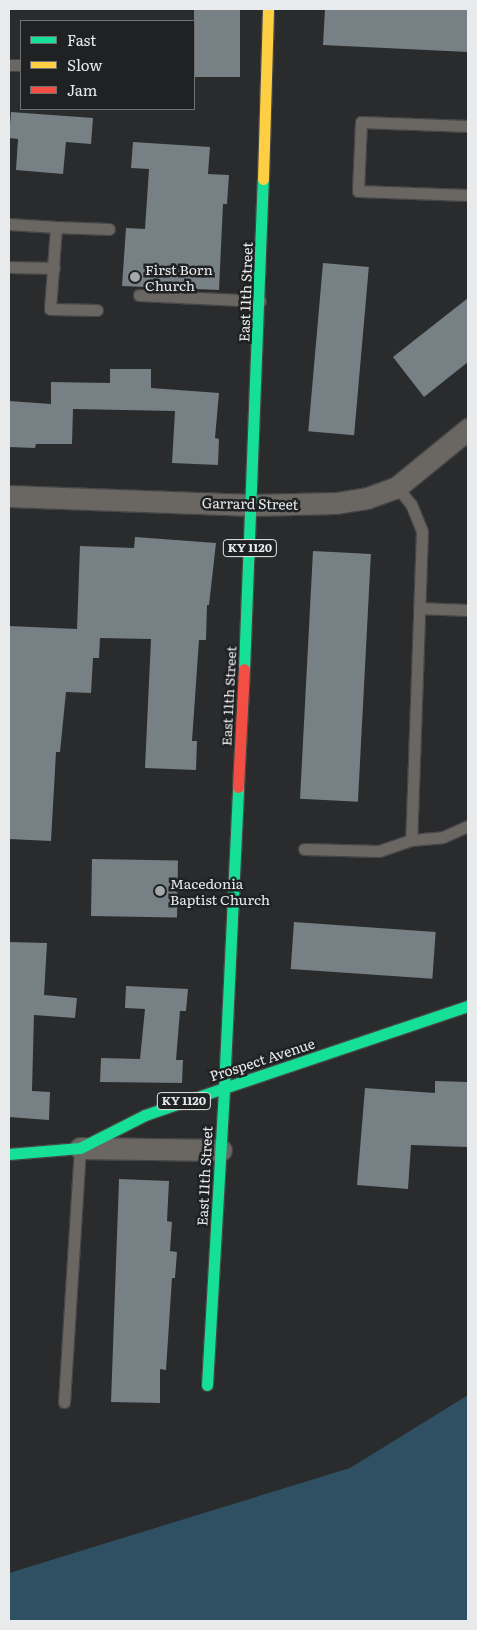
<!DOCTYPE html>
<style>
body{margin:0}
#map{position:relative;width:477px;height:1630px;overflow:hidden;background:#2a2b2c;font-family:Literata,serif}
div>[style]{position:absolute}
.green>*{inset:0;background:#2e5062}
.building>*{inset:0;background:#768085;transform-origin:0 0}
.roads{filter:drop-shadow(1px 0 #454647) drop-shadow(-1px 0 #454647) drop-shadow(0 1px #454647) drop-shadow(0 -1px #454647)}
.lane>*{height:11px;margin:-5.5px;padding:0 5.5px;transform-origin:5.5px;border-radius:5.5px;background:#6a6662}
.street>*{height:21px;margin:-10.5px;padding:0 10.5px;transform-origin:10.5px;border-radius:10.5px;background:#6a6662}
.fast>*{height:11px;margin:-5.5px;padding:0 5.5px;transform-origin:5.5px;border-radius:5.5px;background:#16e098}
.slow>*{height:11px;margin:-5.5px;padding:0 5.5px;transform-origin:5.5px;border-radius:5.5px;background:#ffcf43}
.jam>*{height:11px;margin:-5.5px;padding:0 5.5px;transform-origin:5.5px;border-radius:5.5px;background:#f24e42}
.dots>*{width:14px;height:14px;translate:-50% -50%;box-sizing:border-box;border:2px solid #1f2123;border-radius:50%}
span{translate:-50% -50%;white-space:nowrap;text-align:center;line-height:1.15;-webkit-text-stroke:5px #1f2123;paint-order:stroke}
.shield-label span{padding:1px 4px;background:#1f2123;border:1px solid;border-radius:4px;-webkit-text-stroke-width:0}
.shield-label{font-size:12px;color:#e8eaeb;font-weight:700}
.poi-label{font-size:14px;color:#e8eaeb}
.left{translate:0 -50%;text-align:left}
.street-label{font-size:14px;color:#e8eaeb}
.frame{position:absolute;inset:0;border:10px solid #e8eaeb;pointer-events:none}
.legend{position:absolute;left:20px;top:20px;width:175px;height:90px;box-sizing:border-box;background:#1f2123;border:1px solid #6f7173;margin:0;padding:6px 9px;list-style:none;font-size:15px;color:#e8eaeb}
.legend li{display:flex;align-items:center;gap:10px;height:25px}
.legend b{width:25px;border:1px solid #6f7173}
</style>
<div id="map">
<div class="green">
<i style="clip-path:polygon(468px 1395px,468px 1621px,9px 1621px,9px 1573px,350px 1468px)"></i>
</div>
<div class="building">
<i style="left:194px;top:9px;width:46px;height:68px"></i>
<i style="clip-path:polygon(325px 9px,468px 9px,468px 52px,323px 45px)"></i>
<i style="clip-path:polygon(11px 112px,93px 118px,91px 144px,66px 142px,63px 174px,16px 170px,18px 139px,9px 138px)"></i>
<i style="clip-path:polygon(133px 142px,210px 147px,208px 174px,229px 175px,227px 204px,223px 204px,219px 290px,122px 286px,126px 228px,145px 229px,149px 169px,131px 168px)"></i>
<i style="left:323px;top:263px;width:46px;height:169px;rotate:5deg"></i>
<i style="clip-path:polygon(468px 298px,468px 362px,424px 397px,393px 357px)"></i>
<i style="clip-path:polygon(110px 369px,151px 369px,151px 388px,219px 393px,215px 438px,219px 439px,218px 465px,172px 463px,175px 411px,73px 409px,72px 444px,36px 444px,35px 448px,9px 447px,9px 401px,51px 404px,51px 382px,110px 383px)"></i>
<i style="clip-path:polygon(135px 537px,216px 543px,209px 605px,207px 605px,206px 640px,199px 640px,192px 741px,197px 741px,196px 770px,145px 768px,151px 639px,100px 638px,99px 658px,93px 658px,91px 693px,66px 692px,60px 752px,56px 752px,51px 841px,9px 839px,9px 626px,77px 629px,80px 546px,134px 548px)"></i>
<i style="left:313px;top:551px;width:58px;height:248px;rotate:3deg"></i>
<i style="left:92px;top:859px;width:86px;height:57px;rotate:1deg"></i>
<i style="left:294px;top:922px;width:142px;height:47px;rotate:4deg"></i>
<i style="clip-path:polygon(9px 942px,47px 943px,44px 995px,77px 998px,75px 1018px,34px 1015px,32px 1091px,50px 1092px,49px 1120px,9px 1117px)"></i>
<i style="clip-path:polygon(126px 986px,188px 989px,186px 1011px,180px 1011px,176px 1060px,183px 1060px,182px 1083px,100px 1082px,101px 1058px,140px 1059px,145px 1009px,125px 1008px)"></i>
<i style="clip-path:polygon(435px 1081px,468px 1082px,468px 1147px,411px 1145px,408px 1189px,357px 1185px,365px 1088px,435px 1093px)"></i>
<i style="clip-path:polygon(119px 1179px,169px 1181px,167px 1221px,172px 1222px,170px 1251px,177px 1252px,175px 1278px,172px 1278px,166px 1370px,160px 1369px,160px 1403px,111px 1402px)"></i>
</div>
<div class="roads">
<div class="lane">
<i style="left:9px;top:65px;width:12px"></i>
<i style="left:468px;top:126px;width:107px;rotate:-177.9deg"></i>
<i style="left:361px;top:122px;width:69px;rotate:92.5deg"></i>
<i style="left:358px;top:191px;width:110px;rotate:2.1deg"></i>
<i style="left:9px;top:224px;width:47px;rotate:3.7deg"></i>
<i style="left:56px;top:227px;width:82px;rotate:94.2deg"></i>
<i style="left:50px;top:309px;width:47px;rotate:1.2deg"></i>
<i style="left:56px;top:227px;width:53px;rotate:2.2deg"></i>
<i style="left:9px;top:267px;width:45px;rotate:1.3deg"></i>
<i style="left:139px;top:295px;width:121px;rotate:2.8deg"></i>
<i style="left:397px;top:487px;width:22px;rotate:51deg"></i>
<i style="left:411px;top:504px;width:29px;rotate:68deg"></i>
<i style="left:422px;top:531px;width:309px;rotate:92deg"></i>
<i style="left:411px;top:840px;width:32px;rotate:-5deg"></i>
<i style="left:443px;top:837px;width:27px;rotate:-24deg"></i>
<i style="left:419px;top:608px;width:49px;rotate:2.3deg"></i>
<i style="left:304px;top:849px;width:75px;rotate:1.5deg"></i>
<i style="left:379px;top:851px;width:34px;rotate:-19deg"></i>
<i style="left:64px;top:1402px;width:255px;rotate:-86.4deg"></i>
</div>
<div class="street">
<i style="left:9px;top:496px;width:243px;rotate:2.1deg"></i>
<i style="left:252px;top:505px;width:84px;rotate:-1.4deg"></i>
<i style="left:336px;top:503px;width:31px;rotate:-9deg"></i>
<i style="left:367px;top:498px;width:32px;rotate:-20deg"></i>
<i style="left:397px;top:487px;width:92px;rotate:-39.2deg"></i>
<i style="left:80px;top:1148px;width:141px;rotate:0.8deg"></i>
</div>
<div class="fast">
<i style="left:244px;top:669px;width:490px;rotate:-87.8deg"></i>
<i style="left:9px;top:1154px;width:71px;rotate:-4.8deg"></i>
<i style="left:80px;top:1148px;width:73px;rotate:-26.9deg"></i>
<i style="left:145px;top:1115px;width:83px;rotate:-18.9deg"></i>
<i style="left:224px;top:1088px;width:301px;rotate:-87.3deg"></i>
<i style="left:207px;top:1385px;width:297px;rotate:-86.7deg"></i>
<i style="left:224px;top:1088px;width:257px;rotate:-18.6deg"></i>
</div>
<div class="slow">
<i style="left:263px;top:179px;width:170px;rotate:-88.3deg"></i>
</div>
<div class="jam">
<i style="left:238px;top:787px;width:118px;rotate:-87.1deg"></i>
</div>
</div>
<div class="dots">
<i style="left:135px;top:277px;background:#a6a7a8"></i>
<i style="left:160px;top:891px;background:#a6a7a8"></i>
</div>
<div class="shield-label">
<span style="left:250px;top:548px">KY 1120</span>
<span style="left:184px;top:1101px">KY 1120</span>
</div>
<div class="poi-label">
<span class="left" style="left:145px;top:277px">First Born<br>Church</span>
<span class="left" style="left:170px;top:891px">Macedonia<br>Baptist Church</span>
</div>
<div class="street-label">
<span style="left:245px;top:292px;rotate:-88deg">East 11th Street</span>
<span style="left:250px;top:503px;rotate:1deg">Garrard Street</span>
<span style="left:228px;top:696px;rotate:-87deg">East 11th Street</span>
<span style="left:262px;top:1059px;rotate:-18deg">Prospect Avenue</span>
<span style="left:204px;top:1176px;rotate:-87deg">East 11th Street</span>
</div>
<div class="frame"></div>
<ul class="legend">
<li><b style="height:6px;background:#16e098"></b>Fast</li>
<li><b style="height:6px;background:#ffcf43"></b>Slow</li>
<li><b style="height:6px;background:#f24e42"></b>Jam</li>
</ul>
</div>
